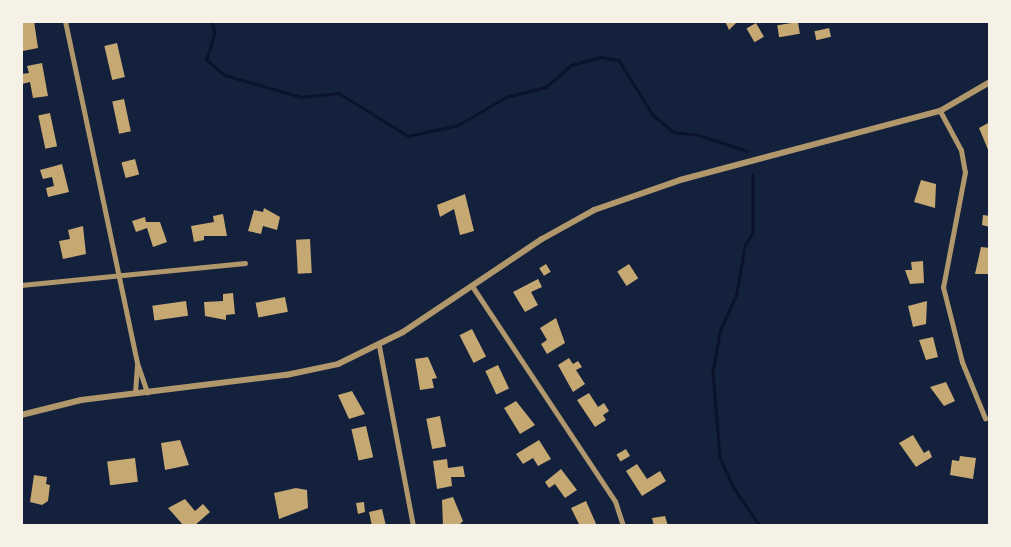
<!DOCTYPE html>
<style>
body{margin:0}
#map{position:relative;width:1011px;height:547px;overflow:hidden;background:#14213d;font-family:"Public Sans",sans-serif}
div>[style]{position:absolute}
.stream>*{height:2.5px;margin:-1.25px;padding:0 1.25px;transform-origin:1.25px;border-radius:1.25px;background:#0b132b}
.building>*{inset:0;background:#c6a872;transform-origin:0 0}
.minor>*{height:5px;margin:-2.5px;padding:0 2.5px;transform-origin:2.5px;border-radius:2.5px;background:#b1986c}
.tertiary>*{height:6px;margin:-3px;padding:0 3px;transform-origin:3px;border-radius:3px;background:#b1986c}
span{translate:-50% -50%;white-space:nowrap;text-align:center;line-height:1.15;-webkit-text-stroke:5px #f6f1e7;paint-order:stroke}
.frame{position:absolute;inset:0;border:23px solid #f6f1e7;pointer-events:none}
</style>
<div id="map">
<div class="stream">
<i style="left:212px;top:21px;width:12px;rotate:76deg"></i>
<i style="left:215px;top:33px;width:28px;rotate:107deg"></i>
<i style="left:207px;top:60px;width:23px;rotate:40deg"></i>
<i style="left:225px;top:75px;width:79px;rotate:16.1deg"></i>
<i style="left:301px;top:97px;width:38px;rotate:-6deg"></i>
<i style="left:339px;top:93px;width:81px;rotate:31.9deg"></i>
<i style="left:408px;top:136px;width:51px;rotate:-12.4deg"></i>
<i style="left:458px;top:125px;width:56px;rotate:-30.3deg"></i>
<i style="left:506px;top:97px;width:41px;rotate:-14deg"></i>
<i style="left:546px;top:87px;width:33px;rotate:-41deg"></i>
<i style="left:571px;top:65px;width:30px;rotate:-15deg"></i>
<i style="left:600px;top:57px;width:19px;rotate:9deg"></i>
<i style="left:619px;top:60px;width:65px;rotate:58.3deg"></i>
<i style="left:653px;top:115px;width:26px;rotate:40deg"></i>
<i style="left:673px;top:132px;width:25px;rotate:7deg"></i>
<i style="left:698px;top:135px;width:52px;rotate:17.7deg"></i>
<i style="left:753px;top:174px;width:59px;rotate:90deg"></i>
<i style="left:753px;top:233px;width:15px;rotate:122deg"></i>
<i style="left:745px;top:246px;width:49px;rotate:99.5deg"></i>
<i style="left:737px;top:294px;width:42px;rotate:114.1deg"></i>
<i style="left:720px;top:332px;width:42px;rotate:99.7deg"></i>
<i style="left:713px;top:373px;width:84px;rotate:85.2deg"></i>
<i style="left:720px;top:457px;width:34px;rotate:66deg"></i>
<i style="left:734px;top:488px;width:46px;rotate:55.6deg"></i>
</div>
<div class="building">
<i style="clip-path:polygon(21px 21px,34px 21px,38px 48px,23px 51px)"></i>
<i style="clip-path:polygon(725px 21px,738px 21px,729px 30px)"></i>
<i style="left:798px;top:22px;width:12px;height:21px;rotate:81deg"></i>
<i style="left:756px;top:23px;width:16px;height:11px;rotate:60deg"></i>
<i style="left:829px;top:28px;width:9px;height:15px;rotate:77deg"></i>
<i style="left:117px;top:43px;width:35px;height:13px;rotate:77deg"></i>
<i style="clip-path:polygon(42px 63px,48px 96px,33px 98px,30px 82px,22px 84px,21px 74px,29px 73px,27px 66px)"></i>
<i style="left:124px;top:99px;width:33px;height:12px;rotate:78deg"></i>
<i style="left:50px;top:113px;width:34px;height:12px;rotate:78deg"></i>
<i style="clip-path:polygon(990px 122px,990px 152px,989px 152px,979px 128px)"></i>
<i style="left:135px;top:159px;width:16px;height:14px;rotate:75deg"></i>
<i style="clip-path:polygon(62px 164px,69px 192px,48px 197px,46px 188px,54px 186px,52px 177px,43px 179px,40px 170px)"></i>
<i style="clip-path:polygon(921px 180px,936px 184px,935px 208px,914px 202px)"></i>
<i style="clip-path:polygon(465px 194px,474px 231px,460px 235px,454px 209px,440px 217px,437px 205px)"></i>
<i style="clip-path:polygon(264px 208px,280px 217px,277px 230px,263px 226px,261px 234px,248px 231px,254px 210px,263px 212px)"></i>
<i style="clip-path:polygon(223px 214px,227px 236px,204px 236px,204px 240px,194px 242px,191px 226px,214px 222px,213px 216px)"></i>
<i style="clip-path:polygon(983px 215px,990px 216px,990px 227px,982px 225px)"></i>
<i style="clip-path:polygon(145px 217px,146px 222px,160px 222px,167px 242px,153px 247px,147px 228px,136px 232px,132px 221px)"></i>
<i style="clip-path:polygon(83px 226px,86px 254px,63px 259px,59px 241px,70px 239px,68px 230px)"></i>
<i style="left:310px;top:239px;width:34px;height:14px;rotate:87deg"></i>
<i style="clip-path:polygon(981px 247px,990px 248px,990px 274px,975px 274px)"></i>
<i style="clip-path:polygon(923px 261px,924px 283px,910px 284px,905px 270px,912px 270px,911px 262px)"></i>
<i style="left:546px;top:264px;width:9px;height:8px;rotate:58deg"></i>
<i style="left:629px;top:264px;width:17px;height:14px;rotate:57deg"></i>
<i style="clip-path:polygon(538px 279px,542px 287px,531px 292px,538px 305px,525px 312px,513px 292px)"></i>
<i style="clip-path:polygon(233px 293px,235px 314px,226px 315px,226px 320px,205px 316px,204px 302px,223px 301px,223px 294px)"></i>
<i style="left:285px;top:297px;width:15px;height:30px;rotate:79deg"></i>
<i style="left:186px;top:301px;width:15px;height:34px;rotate:82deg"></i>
<i style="clip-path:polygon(927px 301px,926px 324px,913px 327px,908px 306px)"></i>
<i style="clip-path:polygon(556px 318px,565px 343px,547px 354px,541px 344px,547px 340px,540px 328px)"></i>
<i style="left:472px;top:329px;width:31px;height:14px;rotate:63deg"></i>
<i style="clip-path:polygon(933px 337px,938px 357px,926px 360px,919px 340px)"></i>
<i style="clip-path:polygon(428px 357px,437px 378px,432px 379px,434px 388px,420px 390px,415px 359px)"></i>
<i style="clip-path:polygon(569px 358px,573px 364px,578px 361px,582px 367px,576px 370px,585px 384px,573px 392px,558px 365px)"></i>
<i style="left:498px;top:365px;width:26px;height:14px;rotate:65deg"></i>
<i style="clip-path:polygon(946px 382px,955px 401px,944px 406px,930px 387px)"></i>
<i style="clip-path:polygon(352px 391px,365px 414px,349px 419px,338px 395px)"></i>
<i style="clip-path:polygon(589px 393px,598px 407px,604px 403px,609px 411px,603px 415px,606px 420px,595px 427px,577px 400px)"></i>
<i style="clip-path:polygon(516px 401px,535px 425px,520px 434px,504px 408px)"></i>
<i style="left:440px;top:416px;width:31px;height:14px;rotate:79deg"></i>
<i style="left:366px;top:426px;width:32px;height:15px;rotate:77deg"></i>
<i style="clip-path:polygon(913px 435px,924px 453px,929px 450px,932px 457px,916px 467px,899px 443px)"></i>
<i style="clip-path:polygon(180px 440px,189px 465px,165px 470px,161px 443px)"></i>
<i style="clip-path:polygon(539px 440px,551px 459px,538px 466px,533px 458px,523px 464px,516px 454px)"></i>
<i style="left:626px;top:449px;width:8px;height:11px;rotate:60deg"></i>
<i style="clip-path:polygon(960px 456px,976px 458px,973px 479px,950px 475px,952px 460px,959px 461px)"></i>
<i style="left:135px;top:458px;width:24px;height:28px;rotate:83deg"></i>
<i style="clip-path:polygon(447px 459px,448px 468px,463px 466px,465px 477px,451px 477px,452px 486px,437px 489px,433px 461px)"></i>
<i style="clip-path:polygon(637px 464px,647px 479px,660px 471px,666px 481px,642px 496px,626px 471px)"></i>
<i style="clip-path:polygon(561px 469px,577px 490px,565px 498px,555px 484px,549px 488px,545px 482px)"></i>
<i style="clip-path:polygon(34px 475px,47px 477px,46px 484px,50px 485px,48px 501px,42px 505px,30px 502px)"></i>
<i style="clip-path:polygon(296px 488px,307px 490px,308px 508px,279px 519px,274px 493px)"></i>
<i style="clip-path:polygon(453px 497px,463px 521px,458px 526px,443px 526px,442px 500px)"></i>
<i style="clip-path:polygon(185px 499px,195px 511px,203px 504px,210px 512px,194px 526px,184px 526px,168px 508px)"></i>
<i style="clip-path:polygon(586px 501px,597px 526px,580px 526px,571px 508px)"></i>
<i style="clip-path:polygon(364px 502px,365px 512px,358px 514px,356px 503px)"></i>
<i style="clip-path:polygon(382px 509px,386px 526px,372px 526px,369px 512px)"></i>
<i style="clip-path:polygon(665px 516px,668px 526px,654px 526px,652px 518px)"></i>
</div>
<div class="minor">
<i style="left:65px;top:21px;width:349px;rotate:78.1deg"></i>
<i style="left:137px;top:363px;width:31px;rotate:71deg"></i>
<i style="left:940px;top:111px;width:44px;rotate:61.7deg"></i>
<i style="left:961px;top:150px;width:22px;rotate:80deg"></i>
<i style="left:965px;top:172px;width:117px;rotate:100.8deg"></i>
<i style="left:943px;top:287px;width:77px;rotate:75.8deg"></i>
<i style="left:962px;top:362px;width:61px;rotate:67.7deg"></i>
<i style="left:21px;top:285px;width:225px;rotate:-5.6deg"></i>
<i style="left:472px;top:286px;width:258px;rotate:56.4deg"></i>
<i style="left:615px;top:501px;width:26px;rotate:72deg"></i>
<i style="left:379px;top:346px;width:183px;rotate:79.3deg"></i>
<i style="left:135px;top:393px;width:30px;rotate:-86deg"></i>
</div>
<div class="tertiary">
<i style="left:21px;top:415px;width:62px;rotate:-14deg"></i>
<i style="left:81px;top:400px;width:207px;rotate:-7deg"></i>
<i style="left:286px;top:375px;width:53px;rotate:-11.9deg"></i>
<i style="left:338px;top:364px;width:72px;rotate:-26.2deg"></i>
<i style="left:403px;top:332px;width:167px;rotate:-33.8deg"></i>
<i style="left:542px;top:239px;width:60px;rotate:-29.1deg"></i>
<i style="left:594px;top:210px;width:91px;rotate:-19.2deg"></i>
<i style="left:680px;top:180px;width:269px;rotate:-14.9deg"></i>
<i style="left:940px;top:111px;width:58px;rotate:-30.1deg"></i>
</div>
<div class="frame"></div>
</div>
